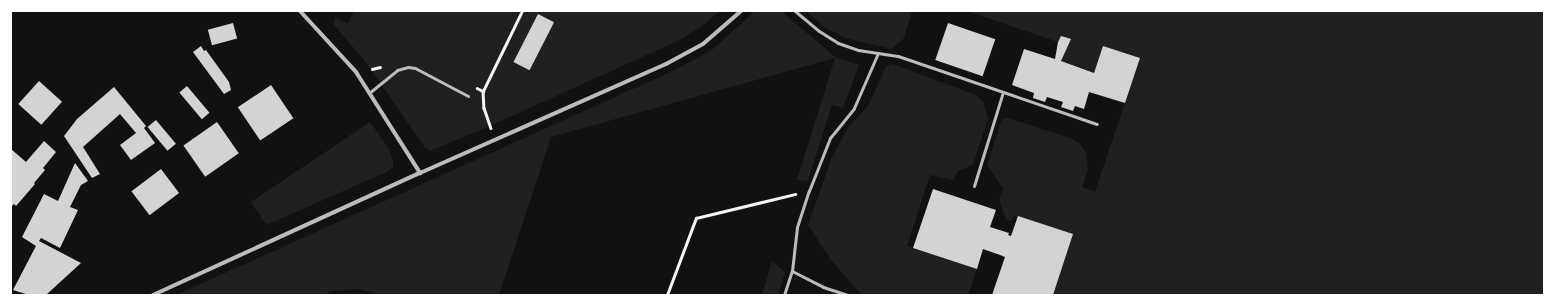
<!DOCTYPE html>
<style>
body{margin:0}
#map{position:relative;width:1555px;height:306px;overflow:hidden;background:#111;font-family:Ubuntu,sans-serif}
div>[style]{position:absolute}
.green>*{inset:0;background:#202020}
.building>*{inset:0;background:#d3d3d3;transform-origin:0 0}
.path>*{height:2.5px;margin:-1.25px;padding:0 1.25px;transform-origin:1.25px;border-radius:1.25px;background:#f5f5f5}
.service>*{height:3px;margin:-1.5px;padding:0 1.5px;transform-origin:1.5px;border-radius:1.5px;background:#bcbcbc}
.minor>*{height:4px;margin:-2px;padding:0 2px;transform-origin:2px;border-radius:2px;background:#bcbcbc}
span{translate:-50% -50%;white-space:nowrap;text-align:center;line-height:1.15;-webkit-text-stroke:3px #fff;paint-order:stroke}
.frame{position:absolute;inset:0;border:12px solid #fff;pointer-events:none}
</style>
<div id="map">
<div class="green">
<i style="clip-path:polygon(354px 11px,720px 11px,702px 26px,682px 39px,483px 129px,430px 151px,424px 146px,365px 61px,334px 25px,335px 17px,348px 24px)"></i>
<i style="clip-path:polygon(755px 11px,781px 11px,835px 57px,859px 65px,843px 108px,832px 105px,808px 181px,797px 180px,835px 58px,551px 137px,499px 295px,381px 295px,358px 289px,330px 291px,326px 295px,176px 295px,675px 70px,713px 49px)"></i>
<i style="clip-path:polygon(806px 11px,912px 11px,904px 38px,892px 49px,845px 38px,823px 26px)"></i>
<i style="clip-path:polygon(967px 11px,1544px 11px,1544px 295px,1053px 295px,1073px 234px,1014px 215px,1011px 221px,1006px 219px,999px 200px,1003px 188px,987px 165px,1001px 122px,1004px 118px,1008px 118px,1070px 138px,1079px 143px,1086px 153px,1088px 170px,1082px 187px,1095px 192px,1140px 58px,1103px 46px,1094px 73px,1061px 61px,1070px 40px,1061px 36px,1058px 42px)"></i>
<i style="clip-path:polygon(893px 64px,976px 95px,983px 102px,988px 118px,973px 165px,958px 171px,953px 180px,930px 175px,907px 246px,977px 269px,968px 295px,865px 295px,860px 293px,831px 260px,808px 225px,832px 157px,848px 128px,869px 104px,886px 66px)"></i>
<i style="clip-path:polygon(370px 122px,389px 149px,393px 161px,393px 167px,387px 172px,266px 225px,251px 202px)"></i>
<i style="clip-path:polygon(772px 261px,785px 272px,778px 295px,762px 295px)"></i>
</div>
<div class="building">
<i style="left:538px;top:14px;width:18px;height:54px;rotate:27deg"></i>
<i style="left:233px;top:23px;width:16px;height:26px;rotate:75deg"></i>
<i style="left:948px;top:23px;width:50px;height:39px;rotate:19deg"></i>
<i style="clip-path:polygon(1061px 36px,1071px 39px,1061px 61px,1094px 73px,1103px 46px,1140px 58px,1125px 103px,1089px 92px,1084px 109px,1075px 106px,1073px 111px,1061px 107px,1063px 102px,1047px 97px,1045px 102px,1033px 98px,1034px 93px,1012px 85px,1024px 49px,1055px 59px,1058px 42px)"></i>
<i style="clip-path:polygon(201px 46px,204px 51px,206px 50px,229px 82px,231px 90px,224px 94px,193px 52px)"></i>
<i style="left:39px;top:81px;width:31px;height:31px;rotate:42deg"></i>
<i style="left:271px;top:85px;width:40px;height:40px;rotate:56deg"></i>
<i style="left:187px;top:86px;width:35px;height:10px;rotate:50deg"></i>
<i style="clip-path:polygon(114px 87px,146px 126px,144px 128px,155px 143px,131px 160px,120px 145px,136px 133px,120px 114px,83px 147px,100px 174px,92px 178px,64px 136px,77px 119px)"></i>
<i style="left:156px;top:120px;width:31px;height:11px;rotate:50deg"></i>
<i style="left:217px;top:122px;width:38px;height:41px;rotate:55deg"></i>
<i style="clip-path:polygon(44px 141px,56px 152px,43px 168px,45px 170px,34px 183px,35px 184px,16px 206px,14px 204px,11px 207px,11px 149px,26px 162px)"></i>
<i style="clip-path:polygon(75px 163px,88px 181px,81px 185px,70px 207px,78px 210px,60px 248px,41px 238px,39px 241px,81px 263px,46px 295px,29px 295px,13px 290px,36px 246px,22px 237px,44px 194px,58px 201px)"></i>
<i style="left:161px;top:169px;width:30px;height:37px;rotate:53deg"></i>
<i style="clip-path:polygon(933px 189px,996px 210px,990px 227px,1009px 233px,1008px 235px,1011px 236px,1018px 216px,1073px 234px,1053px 295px,992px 295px,1005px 257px,1000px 255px,983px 249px,977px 269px,913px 248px)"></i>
</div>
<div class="path">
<i style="left:372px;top:69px;width:8px;rotate:-14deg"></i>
<i style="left:477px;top:88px;width:7px;rotate:27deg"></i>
<i style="left:483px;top:91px;width:17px;rotate:87deg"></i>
<i style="left:484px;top:108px;width:21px;rotate:71deg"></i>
<i style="left:483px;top:91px;width:89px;rotate:-64deg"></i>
<i style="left:667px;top:295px;width:82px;rotate:-69.4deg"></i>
<i style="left:696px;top:218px;width:102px;rotate:-13.6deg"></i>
</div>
<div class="service">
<i style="left:795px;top:11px;width:31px;rotate:40deg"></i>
<i style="left:819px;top:31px;width:22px;rotate:32deg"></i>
<i style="left:838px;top:43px;width:21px;rotate:19deg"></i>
<i style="left:858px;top:50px;width:40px;rotate:8.5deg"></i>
<i style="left:898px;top:56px;width:210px;rotate:18.9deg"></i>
<i style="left:369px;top:93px;width:36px;rotate:-39deg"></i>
<i style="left:397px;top:70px;width:11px;rotate:-15deg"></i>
<i style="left:408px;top:67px;width:7px;rotate:8deg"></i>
<i style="left:415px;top:68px;width:60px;rotate:27.8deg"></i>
<i style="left:974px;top:186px;width:98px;rotate:-72.9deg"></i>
<i style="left:792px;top:271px;width:35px;rotate:27deg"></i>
<i style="left:823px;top:287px;width:26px;rotate:18deg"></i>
<i style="left:784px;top:295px;width:25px;rotate:-72deg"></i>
<i style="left:792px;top:271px;width:44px;rotate:-83.5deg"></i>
<i style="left:797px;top:227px;width:38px;rotate:-72deg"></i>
<i style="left:809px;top:191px;width:57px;rotate:-68.4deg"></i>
<i style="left:830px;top:138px;width:38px;rotate:-51deg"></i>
<i style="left:854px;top:108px;width:60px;rotate:-66.4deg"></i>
</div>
<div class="minor">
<i style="left:300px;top:11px;width:83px;rotate:47.4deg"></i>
<i style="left:356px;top:72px;width:120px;rotate:57.6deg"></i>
<i style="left:153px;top:295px;width:294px;rotate:-24.6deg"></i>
<i style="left:420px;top:173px;width:269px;rotate:-23.9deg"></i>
<i style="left:666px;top:64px;width:42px;rotate:-28.4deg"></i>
<i style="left:703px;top:44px;width:50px;rotate:-41deg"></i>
</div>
<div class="frame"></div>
</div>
